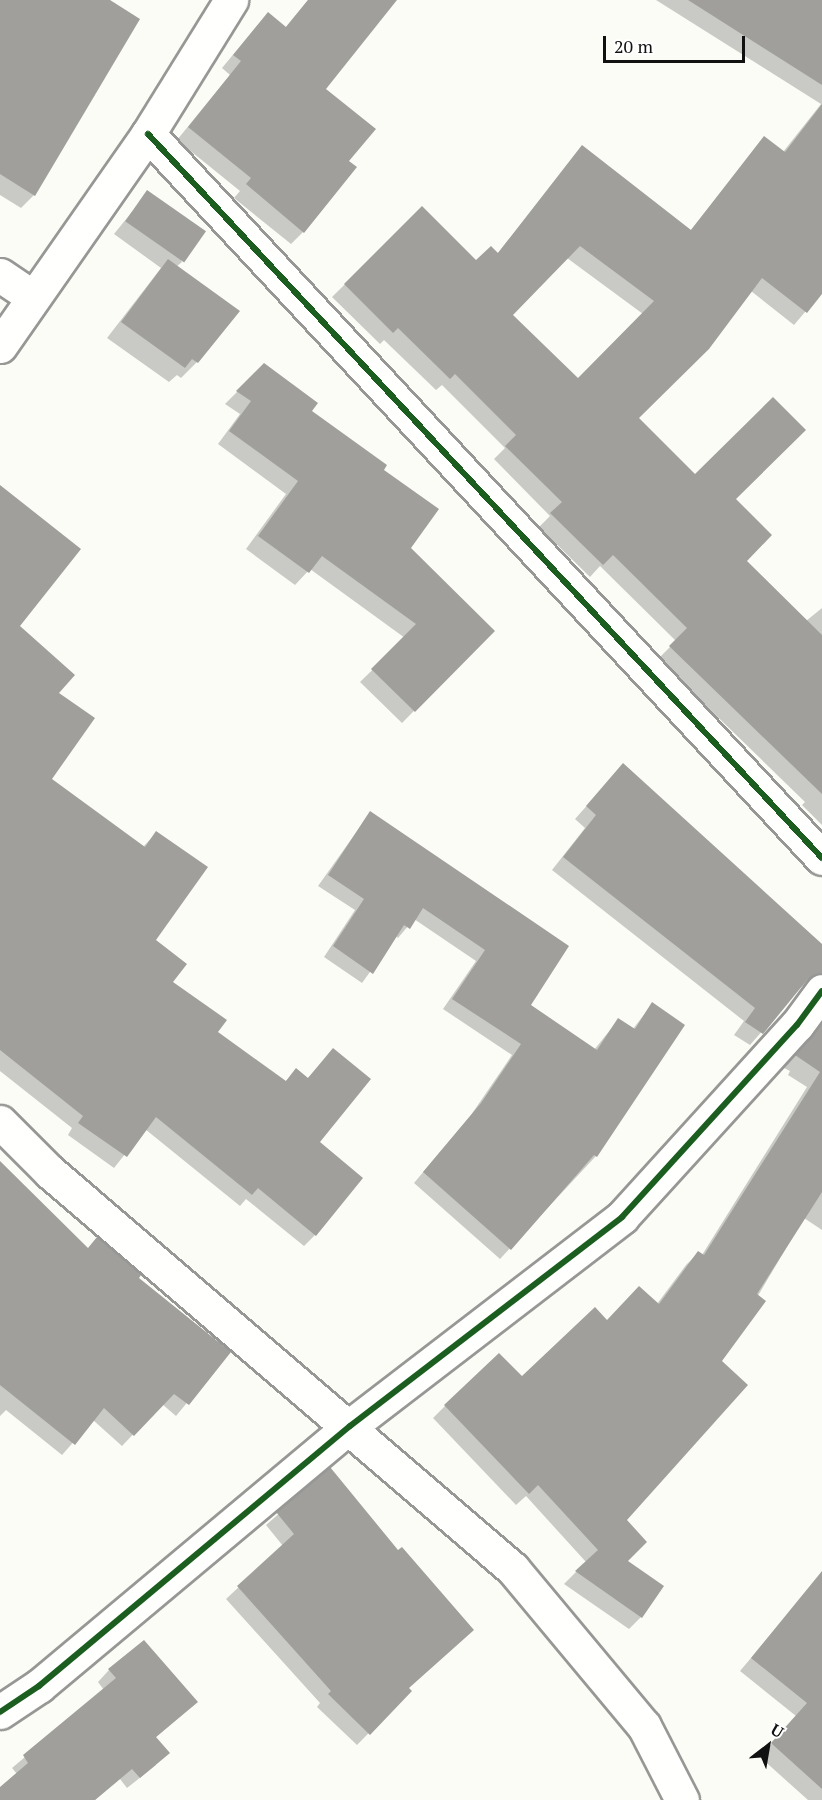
<!DOCTYPE html>
<style>
body{margin:0}
#map{position:relative;width:822px;height:1800px;overflow:hidden;background:#fcfcf7;font-family:"PT Serif",serif}
div>[style]{position:absolute}
.shadow>*{inset:0;background:#0003}
.building>*{inset:0;background:#a09f9c;transform-origin:0 0}
.roads{filter:drop-shadow(2px 0 #979795) drop-shadow(-2px 0 #979795) drop-shadow(0 2px #979795) drop-shadow(0 -2px #979795)}
.minor>*{height:33px;margin:-16.5px;padding:0 16.5px;transform-origin:16.5px;border-radius:16.5px;background:#fffffe}
.tertiary>*{height:33px;margin:-16.5px;padding:0 16.5px;transform-origin:16.5px;border-radius:16.5px;background:#fffffe}
.cycleway>*{height:6px;margin:-3px;padding:0 3px;transform-origin:3px;border-radius:3px;background:#1b5e20}
span{translate:-50% -50%;white-space:nowrap;text-align:center;line-height:1.15;-webkit-text-stroke:6px #fff;paint-order:stroke}
.north{position:absolute;left:738px;top:1716px;width:60px;height:60px;-webkit-text-stroke:4px #fff;paint-order:stroke;rotate:31deg;font-size:16px;font-weight:700;line-height:24px;text-align:center;color:#111}
.north::after{content:'';display:block;margin:auto;width:21px;height:27px;background:#111;clip-path:polygon(50% 0,100% 100%,50% 72%,0 100%)}
.scale{position:absolute;left:603px;top:36px;width:142px;height:27px;box-sizing:border-box;border:3px solid #111;border-top:0;padding-left:8px;font-size:18px;line-height:21px;white-space:nowrap;color:#111;-webkit-text-stroke:4px #fff;paint-order:stroke}
</style>
<div id="map">
<div class="shadow">
<i style="clip-path:polygon(0 0,107px 0,138px 20px,34px 195px,21px 208px,0 195px)"></i>
<i style="clip-path:polygon(308px 0,396px 0,324px 89px,347px 161px,303px 232px,291px 244px,234px 198px,240px 191px,177px 140px,230px 75px,222px 68px,256px 27px,268px 14px,285px 28px)"></i>
<i style="clip-path:polygon(evenodd,656px 0,822px 0,822px 292px,794px 325px,751px 291px,637px 418px,695px 476px,734px 499px,745px 561px,806px 621px,822px 608px,822px 825px,802px 805px,805px 802px,658px 659px,676px 641px,600px 566px,590px 577px,539px 527px,550px 516px,494px 459px,505px 448px,442px 385px,436px 390px,384px 340px,380px 344px,332px 297px,422px 208px,476px 263px,497px 254px,582px 147px,690px 231px,764px 138px,783px 152px,821px 104px,656px 0,567px 258px,643px 314px,578px 380px,511px 315px,567px 258px)"></i>
<i style="clip-path:polygon(148px 192px,182px 262px,176px 267px,238px 312px,197px 362px,181px 378px,177px 375px,169px 382px,107px 338px,161px 268px,114px 234px)"></i>
<i style="clip-path:polygon(264px 365px,310px 411px,382px 470px,409px 548px,493px 631px,402px 723px,360px 682px,405px 638px,310px 569px,295px 585px,246px 549px,286px 494px,218px 444px,240px 414px,225px 404px)"></i>
<i style="clip-path:polygon(0 485px,18px 626px,56px 693px,50px 780px,143px 847px,156px 833px,154px 940px,171px 982px,216px 1032px,285px 1082px,296px 1070px,307px 1079px,333px 1050px,318px 1142px,315px 1235px,304px 1246px,246px 1199px,240px 1206px,145px 1129px,114px 1168px,68px 1135px,72px 1128px,0 1071px)"></i>
<i style="clip-path:polygon(623px 765px,822px 946px,822px 990px,802px 986px,750px 1045px,734px 1035px,744px 1021px,552px 870px,585px 828px,575px 819px)"></i>
<i style="clip-path:polygon(370px 813px,567px 947px,529px 1006px,594px 1050px,618px 1020px,633px 1029px,652px 1004px,683px 1025px,596px 1156px,500px 1259px,414px 1183px,471px 1115px,512px 1055px,443px 1009px,476px 961px,414px 919px,398px 938px,396px 936px,362px 983px,324px 957px,355px 910px,318px 886px)"></i>
<i style="clip-path:polygon(822px 1016px,822px 1230px,804px 1218px,625px 1520px,626px 1561px,641px 1617px,629px 1629px,564px 1584px,586px 1562px,526px 1496px,516px 1505px,433px 1418px,445px 1406px,522px 1378px,607px 1322px,657px 1304px,686px 1265px,698px 1253px,702px 1255px,807px 1087px,788px 1075px,790px 1071px,784px 1068px)"></i>
<i style="clip-path:polygon(0 1163px,87px 1250px,137px 1278px,229px 1352px,176px 1416px,162px 1404px,122px 1446px,93px 1420px,62px 1455px,6px 1410px,0 1416px)"></i>
<i style="clip-path:polygon(330px 1469px,410px 1691px,357px 1745px,317px 1707px,320px 1703px,226px 1599px,283px 1546px,266px 1525px)"></i>
<i style="clip-path:polygon(803px 1596px,822px 1612px,822px 1800px,808px 1800px,760px 1757px,796px 1716px,740px 1671px)"></i>
<i style="clip-path:polygon(109px 1670px,184px 1713px,155px 1738px,156px 1765px,127px 1788px,120px 1779px,95px 1800px,0 1800px,0 1789px,17px 1774px,12px 1768px,104px 1690px,98px 1682px)"></i>
</div>
<div class="building">
<i style="clip-path:polygon(0 0,110px 0,140px 19px,35px 196px,0 174px)"></i>
<i style="clip-path:polygon(308px 0,397px 0,326px 89px,376px 129px,349px 161px,357px 167px,304px 233px,246px 184px,251px 178px,188px 127px,241px 61px,233px 55px,268px 12px,286px 27px)"></i>
<i style="clip-path:polygon(688px 0,822px 0,822px 85px)"></i>
<i style="clip-path:polygon(evenodd,822px 104px,822px 294px,807px 313px,762px 278px,709px 349px,639px 418px,695px 474px,773px 397px,806px 430px,736px 499px,772px 535px,747px 561px,822px 635px,822px 794px,669px 646px,687px 628px,613px 555px,603px 565px,550px 513px,562px 502px,505px 446px,516px 435px,455px 374px,450px 379px,398px 328px,393px 333px,344px 284px,422px 206px,476px 260px,491px 246px,498px 253px,582px 145px,691px 230px,764px 136px,785px 152px,822px 104px,580px 246px,654px 301px,578px 378px,513px 315px,580px 246px)"></i>
<i style="left:147px;top:190px;width:72px;height:38px;rotate:35deg"></i>
<i style="clip-path:polygon(168px 259px,240px 311px,198px 363px,192px 359px,185px 368px,121px 322px)"></i>
<i style="clip-path:polygon(264px 363px,318px 403px,312px 411px,387px 465px,384px 470px,439px 509px,411px 548px,495px 631px,415px 712px,371px 669px,416px 624px,322px 556px,309px 573px,258px 536px,298px 481px,229px 431px,251px 401px,236px 391px)"></i>
<i style="clip-path:polygon(0 485px,81px 549px,20px 626px,75px 675px,59px 693px,95px 718px,52px 779px,145px 847px,156px 831px,208px 867px,156px 940px,187px 964px,173px 982px,227px 1020px,218px 1032px,286px 1081px,296px 1068px,308px 1078px,333px 1048px,371px 1079px,320px 1142px,363px 1178px,316px 1236px,258px 1188px,252px 1195px,156px 1117px,127px 1157px,78px 1123px,83px 1116px,0 1050px)"></i>
<i style="clip-path:polygon(623px 763px,822px 944px,822px 973px,807px 980px,763px 1034px,745px 1022px,755px 1008px,563px 857px,596px 815px,586px 806px)"></i>
<i style="clip-path:polygon(370px 811px,569px 946px,531px 1005px,597px 1050px,618px 1018px,635px 1029px,652px 1002px,685px 1025px,597px 1157px,594px 1155px,511px 1250px,423px 1172px,481px 1103px,521px 1044px,452px 999px,485px 950px,423px 908px,410px 929px,404px 925px,373px 974px,333px 946px,364px 899px,328px 875px)"></i>
<i style="clip-path:polygon(822px 1023px,822px 1192px,757px 1294px,766px 1301px,722px 1361px,748px 1385px,627px 1520px,647px 1542px,628px 1561px,664px 1586px,642px 1618px,575px 1571px,598px 1550px,538px 1485px,529px 1494px,444px 1405px,499px 1353px,522px 1376px,595px 1307px,607px 1320px,639px 1286px,659px 1304px,698px 1251px,704px 1255px,820px 1072px,795px 1055px)"></i>
<i style="clip-path:polygon(0 1161px,88px 1248px,97px 1237px,141px 1275px,139px 1278px,231px 1352px,189px 1405px,174px 1394px,134px 1436px,104px 1408px,75px 1445px,0 1385px)"></i>
<i style="clip-path:polygon(330px 1467px,398px 1550px,402px 1547px,474px 1630px,409px 1688px,412px 1691px,370px 1735px,328px 1694px,331px 1691px,237px 1586px,294px 1534px,276px 1512px)"></i>
<i style="clip-path:polygon(822px 1571px,822px 1789px,771px 1743px,807px 1703px,751px 1658px)"></i>
<i style="clip-path:polygon(144px 1640px,198px 1702px,156px 1737px,170px 1753px,140px 1778px,132px 1769px,95px 1800px,0 1800px,0 1787px,28px 1763px,23px 1755px,116px 1678px,108px 1669px)"></i>
</div>
<div class="roads">
<div class="minor">
<i style="left:148px;top:134px;width:989px;rotate:47.05deg"></i>
<i style="left:0;top:275px;width:37px;rotate:34deg"></i>
<i style="left:0;top:1712px;width:47px;rotate:-33.7deg"></i>
<i style="left:39px;top:1686px;width:405px;rotate:-39.9deg"></i>
<i style="left:350px;top:1426px;width:343px;rotate:-37.5deg"></i>
<i style="left:622px;top:1217px;width:260px;rotate:-47.7deg"></i>
<i style="left:797px;top:1025px;width:42px;rotate:-53.7deg"></i>
</div>
<div class="tertiary">
<i style="left:0;top:346px;width:259px;rotate:-55.1deg"></i>
<i style="left:148px;top:134px;width:158px;rotate:-58.2deg"></i>
<i style="left:0;top:1122px;width:71px;rotate:45deg"></i>
<i style="left:50px;top:1172px;width:610px;rotate:40.61deg"></i>
<i style="left:513px;top:1569px;width:204px;rotate:50.2deg"></i>
<i style="left:644px;top:1726px;width:83px;rotate:62.8deg"></i>
</div>
</div>
<div class="cycleway">
<i style="left:148px;top:134px;width:989px;rotate:47.05deg"></i>
<i style="left:0;top:1712px;width:47px;rotate:-33.7deg"></i>
<i style="left:39px;top:1686px;width:405px;rotate:-39.9deg"></i>
<i style="left:350px;top:1426px;width:343px;rotate:-37.5deg"></i>
<i style="left:622px;top:1217px;width:260px;rotate:-47.7deg"></i>
<i style="left:797px;top:1025px;width:42px;rotate:-53.7deg"></i>
</div>
<div class="north">U</div>
<div class="scale">20 m</div>
</div>
